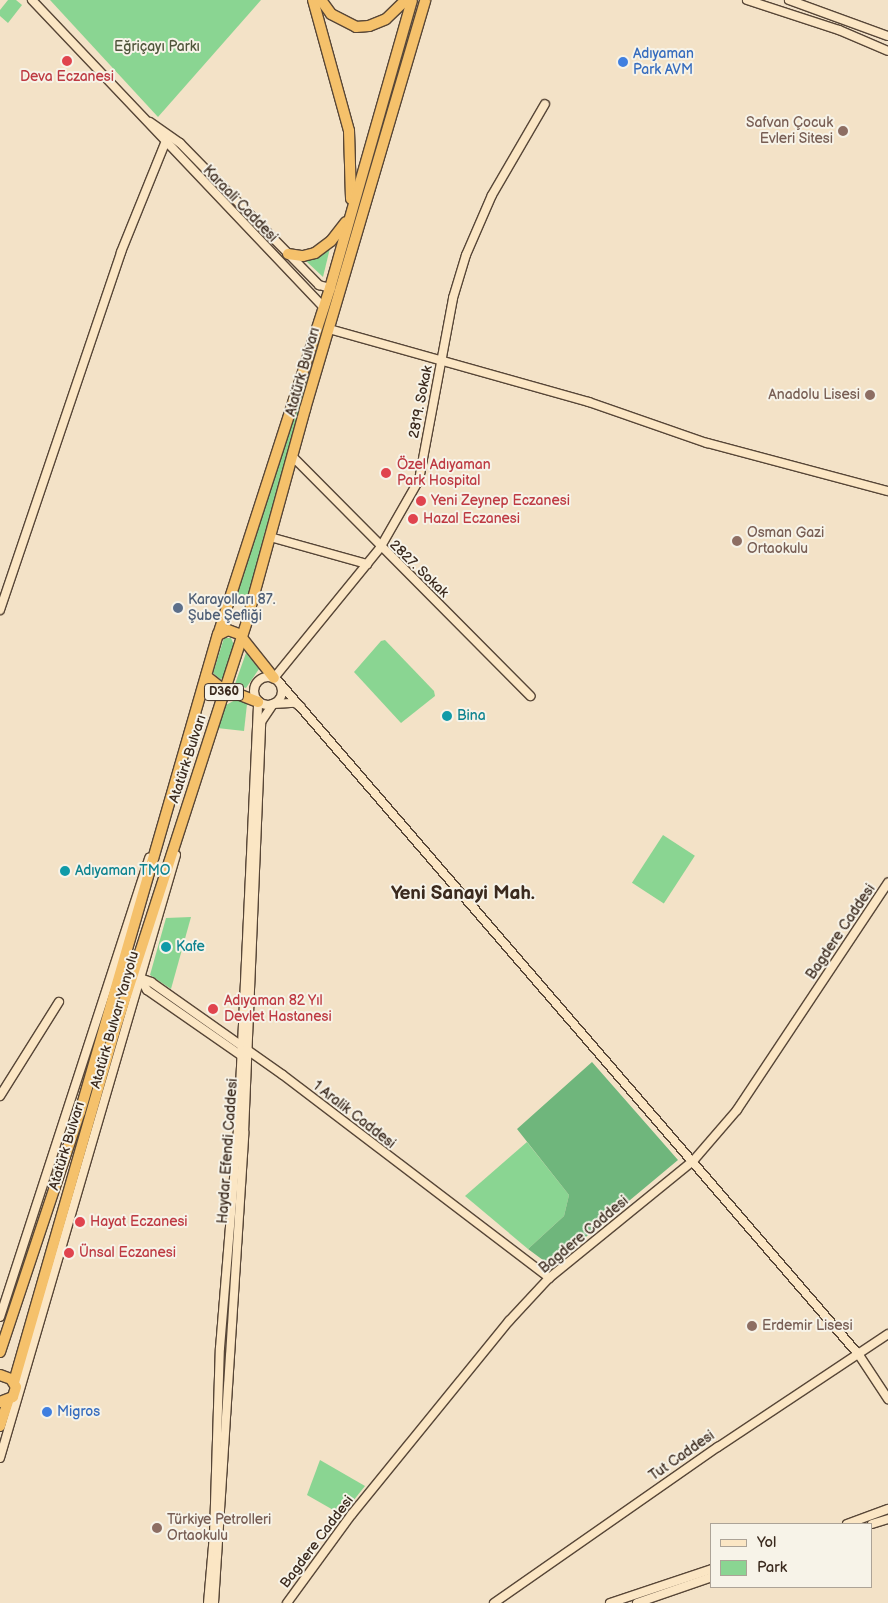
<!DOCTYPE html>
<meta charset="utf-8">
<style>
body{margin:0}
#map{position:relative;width:888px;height:1603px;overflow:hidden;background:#f3e2c7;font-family:"Balsamiq Sans",sans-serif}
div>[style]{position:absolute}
.green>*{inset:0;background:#8ad592;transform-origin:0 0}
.forest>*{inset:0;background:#6fb67c}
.roads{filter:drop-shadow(1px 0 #574637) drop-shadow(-1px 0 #574637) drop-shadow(0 1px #574637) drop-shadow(0 -1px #574637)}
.secondary>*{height:8px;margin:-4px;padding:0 4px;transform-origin:4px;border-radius:4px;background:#fbe6c4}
.secondary>.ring{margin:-4px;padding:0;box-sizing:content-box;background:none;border:8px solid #fbe6c4;border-radius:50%}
.highway>*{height:10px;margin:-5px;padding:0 5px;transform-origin:5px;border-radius:5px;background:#f5c16b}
.dots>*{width:14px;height:14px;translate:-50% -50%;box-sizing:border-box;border:2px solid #f7f3e8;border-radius:50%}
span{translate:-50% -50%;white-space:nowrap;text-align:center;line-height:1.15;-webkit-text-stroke:4px #f7f3e8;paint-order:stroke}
.shield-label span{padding:1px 4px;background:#f7f3e8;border:1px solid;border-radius:4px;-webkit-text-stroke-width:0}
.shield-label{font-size:12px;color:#3b2a1e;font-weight:700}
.park-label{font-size:14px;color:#4f553b}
.shop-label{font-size:14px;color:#366cbe}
.left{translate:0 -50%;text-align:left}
.health-label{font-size:14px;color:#be3a42}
.education-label{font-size:14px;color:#785e54}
.right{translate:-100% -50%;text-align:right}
.street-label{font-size:14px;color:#3b2a1e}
.service-label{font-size:14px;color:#4e5e75}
.culture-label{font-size:14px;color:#0d838f}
.district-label{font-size:19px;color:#3b2a1e;font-weight:700}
.legend{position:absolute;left:710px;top:1523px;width:162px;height:65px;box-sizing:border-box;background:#f7f3e8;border:1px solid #aca397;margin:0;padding:6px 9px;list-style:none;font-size:15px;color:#3b2a1e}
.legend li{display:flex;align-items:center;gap:10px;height:25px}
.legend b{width:25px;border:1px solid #aca397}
</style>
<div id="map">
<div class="green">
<i style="clip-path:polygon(8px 0,16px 0,22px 5px,8px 23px,0 16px,0 10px)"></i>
<i style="clip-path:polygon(50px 0,261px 0,158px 117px)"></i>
<i style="clip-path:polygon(374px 150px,376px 150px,264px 535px,248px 602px,235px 597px,324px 322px)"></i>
<i style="clip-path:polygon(330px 248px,323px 277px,306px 261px)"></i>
<i style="clip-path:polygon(224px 638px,231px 638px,234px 645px,224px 678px,220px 679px,213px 673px)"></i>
<i style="clip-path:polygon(385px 640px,434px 691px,435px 696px,401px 723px,354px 672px,381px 641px)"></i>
<i style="clip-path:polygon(246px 653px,259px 669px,246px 688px,235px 684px)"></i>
<i style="clip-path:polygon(239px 698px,247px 704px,244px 731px,217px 728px,224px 706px)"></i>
<i style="left:663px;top:835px;width:38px;height:57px;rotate:33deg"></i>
<i style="clip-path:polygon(191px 917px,171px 989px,150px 975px,166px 918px)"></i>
<i style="clip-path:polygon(527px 1142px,569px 1195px,564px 1216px,528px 1249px,465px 1196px)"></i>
<i style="clip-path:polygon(320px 1460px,365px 1486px,342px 1515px,307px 1495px)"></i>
</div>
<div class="forest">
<i style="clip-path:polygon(592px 1062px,678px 1160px,551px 1266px,528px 1249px,564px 1216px,569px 1195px,517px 1129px)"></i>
</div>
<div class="roads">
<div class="secondary">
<i style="left:32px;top:0;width:424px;rotate:46.5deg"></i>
<i style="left:747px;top:0;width:97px;rotate:18.1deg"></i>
<i style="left:839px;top:30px;width:53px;rotate:23.2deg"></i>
<i style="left:789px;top:0;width:105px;rotate:20deg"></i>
<i style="left:150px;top:122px;width:37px;rotate:35deg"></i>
<i style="left:180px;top:143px;width:199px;rotate:45.6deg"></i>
<i style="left:319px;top:285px;width:11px;rotate:15deg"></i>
<i style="left:329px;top:329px;width:270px;rotate:15.7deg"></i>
<i style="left:589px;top:402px;width:125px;rotate:19.2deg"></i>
<i style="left:707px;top:443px;width:187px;rotate:14.9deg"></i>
<i style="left:293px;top:457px;width:337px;rotate:45.2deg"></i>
<i style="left:270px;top:537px;width:101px;rotate:15.6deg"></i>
<i style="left:0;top:610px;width:378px;rotate:-71.3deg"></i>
<i style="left:121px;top:252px;width:118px;rotate:-68deg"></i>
<i class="ring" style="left:254px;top:677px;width:20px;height:20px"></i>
<i style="left:274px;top:678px;width:168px;rotate:-50.8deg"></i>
<i style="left:380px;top:548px;width:78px;rotate:-60.2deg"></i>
<i style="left:419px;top:480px;width:185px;rotate:-79.4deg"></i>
<i style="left:453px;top:298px;width:45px;rotate:-73.2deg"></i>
<i style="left:466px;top:255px;width:65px;rotate:-66.6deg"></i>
<i style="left:492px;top:195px;width:105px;rotate:-59.8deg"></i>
<i style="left:278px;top:681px;width:890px;rotate:49.24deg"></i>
<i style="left:859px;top:1355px;width:53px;rotate:56.6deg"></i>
<i style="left:140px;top:978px;width:12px;rotate:20deg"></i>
<i style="left:151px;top:982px;width:161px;rotate:35.2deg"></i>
<i style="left:283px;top:1075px;width:335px;rotate:37.3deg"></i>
<i style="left:140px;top:978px;width:14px;rotate:60deg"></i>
<i style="left:147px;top:990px;width:116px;rotate:34.8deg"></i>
<i style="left:0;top:1096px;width:111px;rotate:-57.9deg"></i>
<i style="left:0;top:1317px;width:483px;rotate:-72deg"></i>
<i style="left:0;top:1458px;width:628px;rotate:-73.73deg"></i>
<i style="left:847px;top:1524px;width:44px;rotate:-20.1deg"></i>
<i style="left:872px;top:1524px;width:17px;rotate:-17deg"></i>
<i style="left:208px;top:1603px;width:68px;rotate:-85deg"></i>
<i style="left:214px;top:1535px;width:187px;rotate:-88.2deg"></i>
<i style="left:220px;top:1348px;width:219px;rotate:-85.3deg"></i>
<i style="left:238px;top:1130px;width:428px;rotate:-87.3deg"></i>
<i style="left:214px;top:1603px;width:471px;rotate:-86.3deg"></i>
<i style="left:244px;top:1133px;width:411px;rotate:-87.6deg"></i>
<i style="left:261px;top:722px;width:22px;rotate:-56deg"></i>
<i style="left:273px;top:704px;width:22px;rotate:-3deg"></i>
<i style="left:295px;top:703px;width:7px;rotate:34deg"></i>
<i style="left:287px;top:1603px;width:110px;rotate:-53.9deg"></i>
<i style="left:352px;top:1514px;width:249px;rotate:-50.9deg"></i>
<i style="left:509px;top:1321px;width:59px;rotate:-47.1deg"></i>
<i style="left:549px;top:1278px;width:186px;rotate:-39.1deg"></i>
<i style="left:693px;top:1161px;width:67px;rotate:-49.2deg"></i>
<i style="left:737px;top:1110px;width:273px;rotate:-56.4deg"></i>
<i style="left:494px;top:1603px;width:273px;rotate:-34.9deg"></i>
<i style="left:718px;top:1447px;width:204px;rotate:-33.6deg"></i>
<i style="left:610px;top:1603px;width:108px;rotate:-18.4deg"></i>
<i style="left:637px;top:1603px;width:79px;rotate:-19.1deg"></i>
</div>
<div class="highway">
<i style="left:313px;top:0;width:136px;rotate:74.6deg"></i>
<i style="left:349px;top:131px;width:68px;rotate:88.3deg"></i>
<i style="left:321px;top:0;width:17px;rotate:54deg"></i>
<i style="left:331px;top:14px;width:28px;rotate:27deg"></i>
<i style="left:356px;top:27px;width:13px;rotate:-4deg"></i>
<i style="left:369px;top:26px;width:18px;rotate:-22deg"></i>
<i style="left:386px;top:19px;width:28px;rotate:-44deg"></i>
<i style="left:288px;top:254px;width:15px;rotate:8deg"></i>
<i style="left:303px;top:256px;width:12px;rotate:-14deg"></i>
<i style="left:315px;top:253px;width:20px;rotate:-37deg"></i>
<i style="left:331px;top:241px;width:24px;rotate:-52deg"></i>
<i style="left:218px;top:635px;width:11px;rotate:-27deg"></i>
<i style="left:228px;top:630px;width:12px;rotate:20deg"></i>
<i style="left:239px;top:634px;width:56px;rotate:51.5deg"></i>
<i style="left:206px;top:676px;width:18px;rotate:38deg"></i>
<i style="left:220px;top:687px;width:41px;rotate:21.5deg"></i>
<i style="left:0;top:1352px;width:253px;rotate:-71.6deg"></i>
<i style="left:80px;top:1112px;width:497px;rotate:-73.9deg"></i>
<i style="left:218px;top:635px;width:365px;rotate:-72.1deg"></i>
<i style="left:330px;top:288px;width:299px;rotate:-74.1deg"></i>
<i style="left:0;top:1375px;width:12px;rotate:20deg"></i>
<i style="left:11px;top:1379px;width:9px;rotate:58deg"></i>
<i style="left:16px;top:1387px;width:10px;rotate:107deg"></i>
<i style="left:13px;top:1397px;width:14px;rotate:159deg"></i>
<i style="left:14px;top:1382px;width:363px;rotate:-74deg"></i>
<i style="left:114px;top:1033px;width:434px;rotate:-72.1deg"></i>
<i style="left:247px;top:620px;width:219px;rotate:-74.6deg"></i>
<i style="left:305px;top:409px;width:426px;rotate:-73.6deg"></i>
<i style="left:0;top:1426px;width:26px;rotate:-72deg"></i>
</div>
</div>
<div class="dots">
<i style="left:67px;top:61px;background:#e0444e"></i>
<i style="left:623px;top:62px;background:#3f7fe0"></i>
<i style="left:843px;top:131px;background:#8d6e63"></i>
<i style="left:870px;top:395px;background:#8d6e63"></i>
<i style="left:386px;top:473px;background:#e0444e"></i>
<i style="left:421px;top:501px;background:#e0444e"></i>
<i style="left:413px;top:519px;background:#e0444e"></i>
<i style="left:737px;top:541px;background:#8d6e63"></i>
<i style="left:178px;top:608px;background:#5c6f8a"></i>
<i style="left:447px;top:716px;background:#0f9aa8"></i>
<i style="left:65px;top:871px;background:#0f9aa8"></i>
<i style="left:166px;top:947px;background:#0f9aa8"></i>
<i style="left:213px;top:1009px;background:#e0444e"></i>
<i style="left:80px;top:1222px;background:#e0444e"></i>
<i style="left:69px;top:1253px;background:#e0444e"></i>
<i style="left:752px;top:1326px;background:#8d6e63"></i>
<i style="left:47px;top:1412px;background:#3f7fe0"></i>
<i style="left:157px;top:1528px;background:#8d6e63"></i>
</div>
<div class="shield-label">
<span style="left:224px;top:692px">D360</span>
</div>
<div class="park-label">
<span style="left:157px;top:47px">Eğriçayı Parkı</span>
</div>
<div class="shop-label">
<span class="left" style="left:633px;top:62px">Adıyaman<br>Park AVM</span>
<span class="left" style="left:57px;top:1412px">Migros</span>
</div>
<div class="health-label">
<span style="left:67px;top:77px">Deva Eczanesi</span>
<span class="left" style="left:397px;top:473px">Özel Adıyaman<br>Park Hospital</span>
<span class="left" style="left:431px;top:501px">Yeni Zeynep Eczanesi</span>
<span class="left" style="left:423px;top:519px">Hazal Eczanesi</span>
<span class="left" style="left:224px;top:1009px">Adıyaman 82 Yıl<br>Devlet Hastanesi</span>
<span class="left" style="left:90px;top:1222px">Hayat Eczanesi</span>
<span class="left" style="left:79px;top:1253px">Ünsal Eczanesi</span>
</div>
<div class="education-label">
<span class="right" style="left:833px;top:131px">Safvan Çocuk<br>Evleri Sitesi</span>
<span class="right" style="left:860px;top:395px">Anadolu Lisesi</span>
<span class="left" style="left:747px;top:541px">Osman Gazi<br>Ortaokulu</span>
<span class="left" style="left:762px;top:1326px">Erdemir Lisesi</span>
<span class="left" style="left:167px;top:1528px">Türkiye Petrolleri<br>Ortaokulu</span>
</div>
<div class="street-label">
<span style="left:240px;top:204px;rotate:46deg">Karaali Caddesi</span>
<span style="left:303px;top:372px;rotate:-74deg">Atatürk Bulvarı</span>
<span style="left:421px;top:402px;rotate:-79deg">2819. Sokak</span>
<span style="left:419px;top:569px;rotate:44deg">2827. Sokak</span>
<span style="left:188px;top:759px;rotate:-72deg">Atatürk Bulvarı</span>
<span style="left:841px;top:932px;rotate:-56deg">Bagdere Caddesi</span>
<span style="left:115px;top:1020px;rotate:-74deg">Atatürk Bulvarı Yanyolu</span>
<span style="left:354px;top:1115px;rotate:38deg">1 Aralik Caddesi</span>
<span style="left:67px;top:1146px;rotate:-73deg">Atatürk Bulvarı</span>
<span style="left:228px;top:1151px;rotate:-86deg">Haydar Efendi Caddesi</span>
<span style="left:584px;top:1235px;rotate:-40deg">Bagdere Caddesi</span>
<span style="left:682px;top:1456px;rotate:-35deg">Tut Caddesi</span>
<span style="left:317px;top:1542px;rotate:-53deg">Bagdere Caddesi</span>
</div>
<div class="service-label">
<span class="left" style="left:188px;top:608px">Karayolları 87.<br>Şube Şefliği</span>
</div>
<div class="culture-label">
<span class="left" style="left:457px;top:716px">Bina</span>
<span class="left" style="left:75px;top:871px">Adıyaman TMO</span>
<span class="left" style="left:176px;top:947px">Kafe</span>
</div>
<div class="district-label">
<span style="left:463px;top:894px">Yeni Sanayi Mah.</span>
</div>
<ul class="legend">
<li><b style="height:6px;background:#fbe6c4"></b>Yol</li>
<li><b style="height:14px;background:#8ad592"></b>Park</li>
</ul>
</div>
